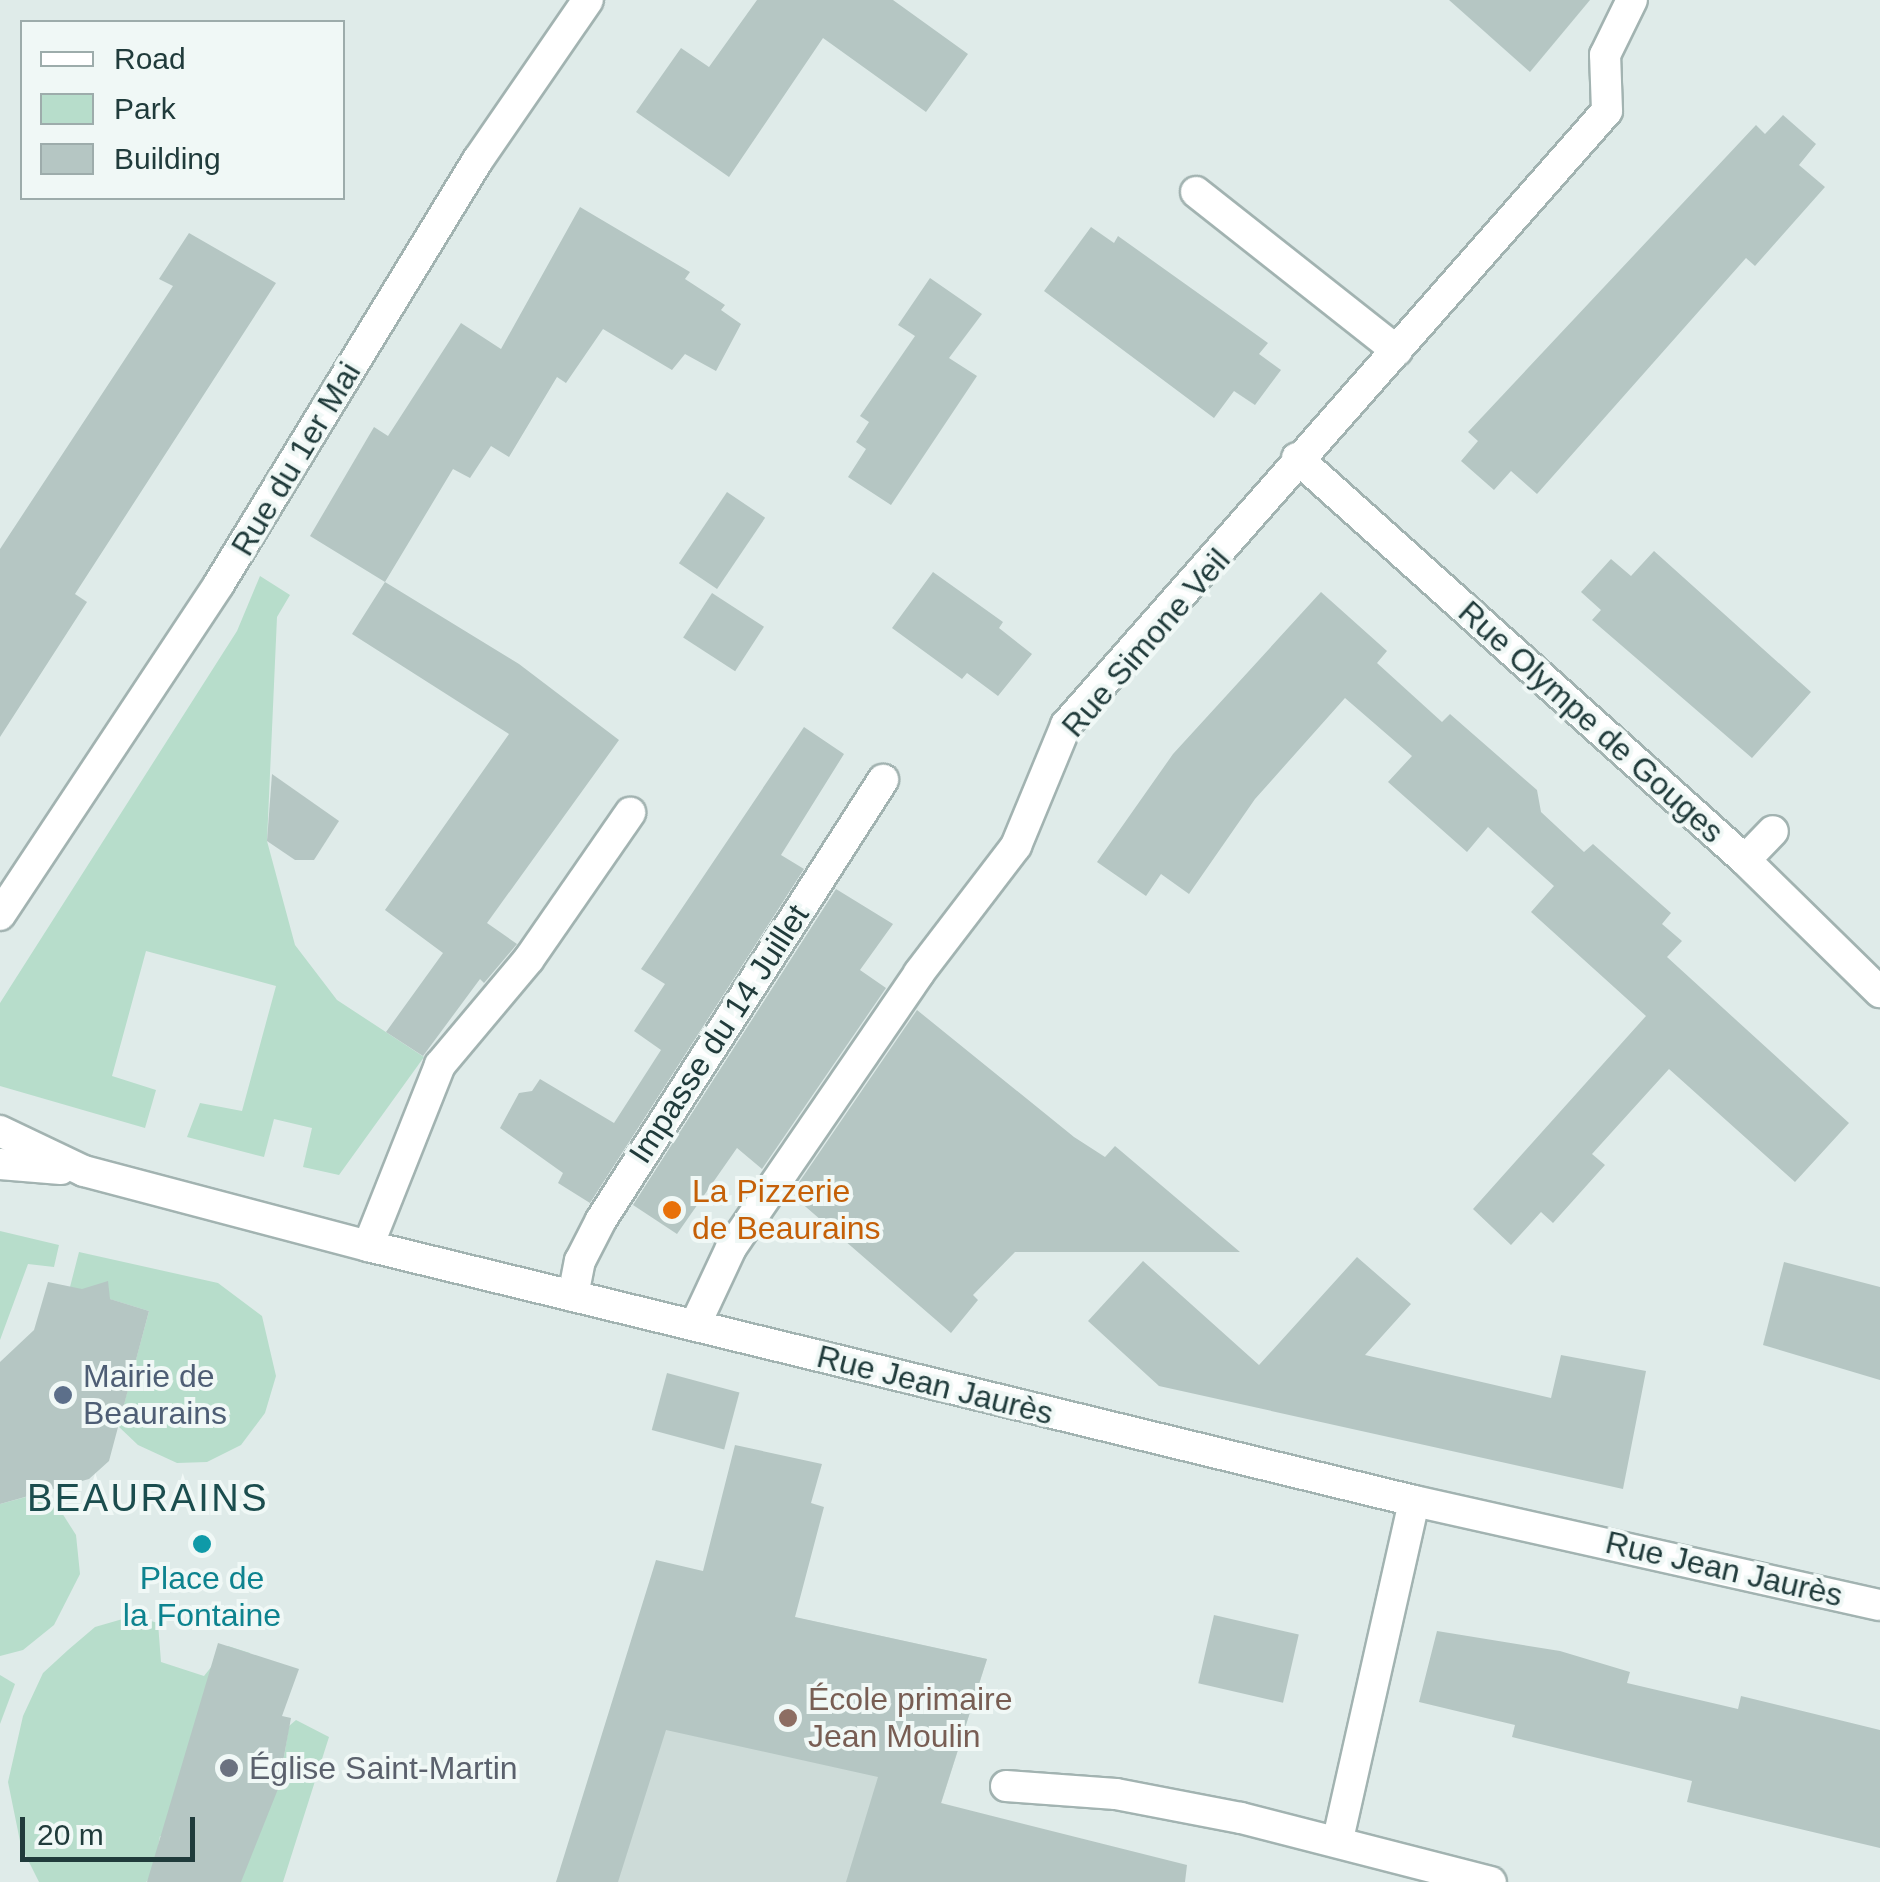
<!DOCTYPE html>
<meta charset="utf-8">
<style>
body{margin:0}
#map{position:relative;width:1880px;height:1882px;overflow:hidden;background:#dfebe9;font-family:Helvetica,sans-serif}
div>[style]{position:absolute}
.built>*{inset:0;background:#cddbd8}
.green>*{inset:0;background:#b7ddcb}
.building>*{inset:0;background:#b5c6c3;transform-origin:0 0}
.roads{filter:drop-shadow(2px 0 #a2b3b1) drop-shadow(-2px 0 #a2b3b1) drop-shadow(0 2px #a2b3b1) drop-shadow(0 -2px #a2b3b1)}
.service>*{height:30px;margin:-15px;padding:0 15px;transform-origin:15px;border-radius:15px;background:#fff}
.minor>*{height:30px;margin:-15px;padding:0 15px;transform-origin:15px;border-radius:15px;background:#fff}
.secondary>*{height:30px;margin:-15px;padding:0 15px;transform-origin:15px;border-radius:15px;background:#fff}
.dots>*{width:28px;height:28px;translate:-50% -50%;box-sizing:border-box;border:5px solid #f0f8f6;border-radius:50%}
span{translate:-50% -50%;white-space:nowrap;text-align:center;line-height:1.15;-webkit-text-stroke:8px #f0f8f6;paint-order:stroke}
.street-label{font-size:32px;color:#203b3b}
.food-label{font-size:32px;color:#c56008}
.left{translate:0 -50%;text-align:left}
.service-label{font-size:32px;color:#4e5e75}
.culture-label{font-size:32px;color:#0d838f}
.education-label{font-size:32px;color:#785e54}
.worship-label{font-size:32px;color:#5b616d}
.quarter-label{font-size:38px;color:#1b4d4e;letter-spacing:2.5px}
.legend{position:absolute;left:20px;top:20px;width:325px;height:180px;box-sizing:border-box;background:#f0f8f6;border:2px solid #9dacab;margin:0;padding:12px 18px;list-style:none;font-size:30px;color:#203b3b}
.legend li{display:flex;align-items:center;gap:20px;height:50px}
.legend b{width:50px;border:2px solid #9dacab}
.scale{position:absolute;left:20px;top:1817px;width:175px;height:45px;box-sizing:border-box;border:5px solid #203b3b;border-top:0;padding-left:12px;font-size:30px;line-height:35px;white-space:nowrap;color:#203b3b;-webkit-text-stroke:8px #f0f8f6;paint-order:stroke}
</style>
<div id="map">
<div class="built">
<i style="clip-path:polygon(707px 1598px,987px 1659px,916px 1882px,556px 1882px)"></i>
</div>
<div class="green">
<i style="clip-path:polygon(260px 576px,290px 595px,277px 617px,267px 841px,295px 945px,337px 1000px,424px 1057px,339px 1175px,303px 1167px,312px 1128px,274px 1119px,264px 1157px,187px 1137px,200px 1103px,242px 1111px,276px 986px,146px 951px,112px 1076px,156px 1090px,145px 1128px,0 1086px,0 1003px,237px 631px)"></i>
<i style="clip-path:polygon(0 1231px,59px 1245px,54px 1267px,28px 1264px,0 1340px)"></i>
<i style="clip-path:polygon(79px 1252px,218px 1283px,262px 1316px,276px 1376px,265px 1413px,241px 1445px,207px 1462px,177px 1463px,138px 1445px,118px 1426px,149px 1311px,70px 1287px)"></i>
<i style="clip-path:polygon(48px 1491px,76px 1535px,80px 1574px,54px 1625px,23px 1650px,0 1656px,0 1504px)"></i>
<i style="clip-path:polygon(133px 1616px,158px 1623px,161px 1662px,204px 1676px,228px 1646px,250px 1653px,249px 1658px,166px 1838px,160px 1836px,153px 1876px,146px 1882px,39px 1882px,21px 1846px,8px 1782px,23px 1716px,43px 1673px,68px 1650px,95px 1627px)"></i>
<i style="clip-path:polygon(0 1675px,15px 1684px,0 1724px)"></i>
<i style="clip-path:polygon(296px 1720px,329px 1737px,283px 1882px,240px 1882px,283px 1763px,289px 1726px)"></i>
</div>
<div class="building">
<i style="clip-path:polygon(757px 0,893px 0,968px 54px,926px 112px,823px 38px,729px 177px,636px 112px,681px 48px,709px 67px)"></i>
<i style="clip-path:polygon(1449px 0,1590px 0,1530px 72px)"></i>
<i style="clip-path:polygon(1783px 115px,1816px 144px,1799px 165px,1825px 187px,1755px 266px,1746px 258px,1537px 494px,1511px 471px,1494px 490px,1461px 461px,1478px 441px,1468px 432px,1756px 125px,1765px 134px)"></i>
<i style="clip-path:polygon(580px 207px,690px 272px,685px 279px,725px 305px,721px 310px,741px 324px,716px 371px,685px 354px,672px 370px,603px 329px,566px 383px,557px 377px,509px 457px,491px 446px,470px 478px,453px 469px,385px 582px,310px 536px,374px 427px,388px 436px,461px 323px,501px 349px)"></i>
<i style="clip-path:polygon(1091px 227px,1114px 243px,1118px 236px,1268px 343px,1259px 354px,1281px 370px,1255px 405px,1234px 391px,1214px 418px,1044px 291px)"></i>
<i style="clip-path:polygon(189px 233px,276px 283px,75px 594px,87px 602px,0 737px,0 549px,173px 286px,159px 279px)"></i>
<i style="clip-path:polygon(930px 278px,982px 314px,949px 358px,977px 376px,891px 505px,848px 477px,866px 449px,856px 442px,869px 422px,860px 416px,915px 336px,898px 325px)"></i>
<i style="left:727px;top:492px;width:46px;height:86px;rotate:34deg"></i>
<i style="clip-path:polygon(1654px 551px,1811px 692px,1752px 758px,1592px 620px,1601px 610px,1581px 592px,1611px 559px,1631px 576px)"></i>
<i style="clip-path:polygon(933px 572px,1003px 622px,999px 628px,1032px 654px,998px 696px,967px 673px,962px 679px,892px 628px)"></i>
<i style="clip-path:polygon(385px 582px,519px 664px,619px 740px,487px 923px,517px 944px,484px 983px,480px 979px,423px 1056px,386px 1032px,443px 953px,385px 910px,509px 734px,352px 634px)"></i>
<i style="clip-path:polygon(1321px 592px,1387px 651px,1377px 663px,1442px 722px,1450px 714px,1537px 790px,1541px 812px,1584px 852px,1593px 844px,1671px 913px,1662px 924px,1682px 941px,1667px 957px,1849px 1123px,1795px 1182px,1669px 1069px,1592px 1154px,1605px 1165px,1553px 1223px,1541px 1212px,1511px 1245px,1473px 1209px,1646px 1016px,1531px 912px,1554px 886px,1488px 827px,1467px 852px,1388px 782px,1412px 756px,1345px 698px,1255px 799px,1189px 894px,1161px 874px,1146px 896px,1097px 862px,1173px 754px)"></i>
<i style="left:712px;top:593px;width:62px;height:53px;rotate:33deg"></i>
<i style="clip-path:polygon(804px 727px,844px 754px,781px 855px,804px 869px,590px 1203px,558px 1183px,563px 1173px,500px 1128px,519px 1093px,532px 1091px,540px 1079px,614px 1123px,661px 1050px,634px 1031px,665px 984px,641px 969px)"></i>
<i style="clip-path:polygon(272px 774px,339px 821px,314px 860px,295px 860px,267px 841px)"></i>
<i style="clip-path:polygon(836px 889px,893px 924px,860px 970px,886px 988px,762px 1169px,737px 1148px,677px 1234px,633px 1205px)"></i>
<i style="clip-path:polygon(917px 1010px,1074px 1137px,1105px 1157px,1115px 1146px,1240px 1252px,1015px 1252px,973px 1295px,978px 1300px,951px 1333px,791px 1194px)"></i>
<i style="clip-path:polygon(1357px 1257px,1411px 1304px,1365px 1355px,1551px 1398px,1561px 1355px,1646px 1371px,1623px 1489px,1159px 1386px,1088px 1321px,1143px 1261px,1259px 1365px)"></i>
<i style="clip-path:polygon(1784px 1262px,1880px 1287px,1880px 1380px,1763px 1345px)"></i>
<i style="clip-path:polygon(108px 1281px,110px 1299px,149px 1311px,109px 1461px,89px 1479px,0 1504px,0 1362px,34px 1330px,48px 1282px,82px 1289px)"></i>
<i style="left:667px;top:1373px;width:75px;height:59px;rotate:15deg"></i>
<i style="clip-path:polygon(735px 1445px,822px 1464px,811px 1503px,824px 1507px,795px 1617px,987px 1659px,941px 1803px,1187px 1865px,1185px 1882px,846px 1882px,878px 1777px,666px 1730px,618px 1882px,556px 1882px,656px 1560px,703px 1571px)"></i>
<i style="left:1214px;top:1615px;width:87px;height:70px;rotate:13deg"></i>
<i style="clip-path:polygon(1437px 1631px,1560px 1651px,1630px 1672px,1627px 1683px,1738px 1709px,1741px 1696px,1880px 1730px,1880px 1848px,1687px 1802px,1692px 1781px,1512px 1737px,1515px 1725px,1419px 1702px)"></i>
<i style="clip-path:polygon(218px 1643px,299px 1669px,282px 1716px,291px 1718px,278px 1789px,241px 1882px,147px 1882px)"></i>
</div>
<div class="roads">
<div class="service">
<i style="left:1196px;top:192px;width:256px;rotate:38.3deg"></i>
<i style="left:1297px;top:458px;width:602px;rotate:41.9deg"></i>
<i style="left:1745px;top:860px;width:189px;rotate:44.4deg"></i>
<i style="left:1745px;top:860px;width:40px;rotate:-46deg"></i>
<i style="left:368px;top:1246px;width:195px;rotate:-68.3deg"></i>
<i style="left:440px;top:1065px;width:138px;rotate:-50deg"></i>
<i style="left:529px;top:959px;width:178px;rotate:-55.3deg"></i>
<i style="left:573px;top:1296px;width:36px;rotate:-79deg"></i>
<i style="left:580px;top:1261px;width:46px;rotate:-62.9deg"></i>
<i style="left:601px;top:1220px;width:523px;rotate:-57.34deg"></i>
<i style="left:1006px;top:1786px;width:110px;rotate:4.2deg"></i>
<i style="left:1116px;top:1794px;width:127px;rotate:10.9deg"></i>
<i style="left:1241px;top:1818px;width:258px;rotate:14.4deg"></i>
<i style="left:1338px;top:1839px;width:346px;rotate:-77.3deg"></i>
</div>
<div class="minor">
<i style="left:0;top:915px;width:397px;rotate:-56.5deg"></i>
<i style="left:219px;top:584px;width:497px;rotate:-58.6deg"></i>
<i style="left:478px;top:160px;width:194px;rotate:-55.5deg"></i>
<i style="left:695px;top:1325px;width:85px;rotate:-64.9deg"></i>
<i style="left:731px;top:1248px;width:333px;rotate:-55.6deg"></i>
<i style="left:919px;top:973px;width:160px;rotate:-52.6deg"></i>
<i style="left:1016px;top:846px;width:131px;rotate:-67.5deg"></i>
<i style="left:1066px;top:725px;width:818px;rotate:-48.62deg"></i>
<i style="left:1607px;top:111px;width:56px;rotate:-92deg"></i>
<i style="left:1605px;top:55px;width:61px;rotate:-63.9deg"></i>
</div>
<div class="secondary">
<i style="left:0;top:1131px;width:93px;rotate:25.5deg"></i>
<i style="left:84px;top:1171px;width:294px;rotate:14.8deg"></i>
<i style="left:368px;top:1246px;width:1077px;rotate:13.7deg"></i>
<i style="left:1414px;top:1501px;width:477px;rotate:12.6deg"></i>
<i style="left:0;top:1164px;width:61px;rotate:4.7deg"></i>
</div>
</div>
<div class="dots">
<i style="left:672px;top:1210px;background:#e8710a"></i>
<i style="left:63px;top:1395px;background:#5c6f8a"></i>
<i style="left:202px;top:1544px;background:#0f9aa8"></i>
<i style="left:788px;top:1718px;background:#8d6e63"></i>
<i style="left:229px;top:1768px;background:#6b7280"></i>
</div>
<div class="street-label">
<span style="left:296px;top:459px;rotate:-59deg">Rue du 1er Mai</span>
<span style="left:1146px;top:643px;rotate:-49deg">Rue Simone Veil</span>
<span style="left:1591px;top:722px;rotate:42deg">Rue Olympe de Gouges</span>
<span style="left:719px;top:1034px;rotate:-57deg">Impasse du 14 Juillet</span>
<span style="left:935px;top:1385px;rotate:14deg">Rue Jean Jaurès</span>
<span style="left:1724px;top:1569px;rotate:13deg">Rue Jean Jaurès</span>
</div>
<div class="food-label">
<span class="left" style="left:692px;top:1210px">La Pizzerie<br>de Beaurains</span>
</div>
<div class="service-label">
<span class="left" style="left:83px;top:1395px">Mairie de<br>Beaurains</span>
</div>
<div class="culture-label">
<span style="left:202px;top:1597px">Place de<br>la Fontaine</span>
</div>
<div class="education-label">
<span class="left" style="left:808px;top:1718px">École primaire<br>Jean Moulin</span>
</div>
<div class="worship-label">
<span class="left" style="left:249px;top:1768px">Église Saint-Martin</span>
</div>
<div class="quarter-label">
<span style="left:148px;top:1499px">BEAURAINS</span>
</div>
<ul class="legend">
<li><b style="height:12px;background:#fff"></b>Road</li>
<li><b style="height:28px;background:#b7ddcb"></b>Park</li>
<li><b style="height:28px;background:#b5c6c3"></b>Building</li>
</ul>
<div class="scale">20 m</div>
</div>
